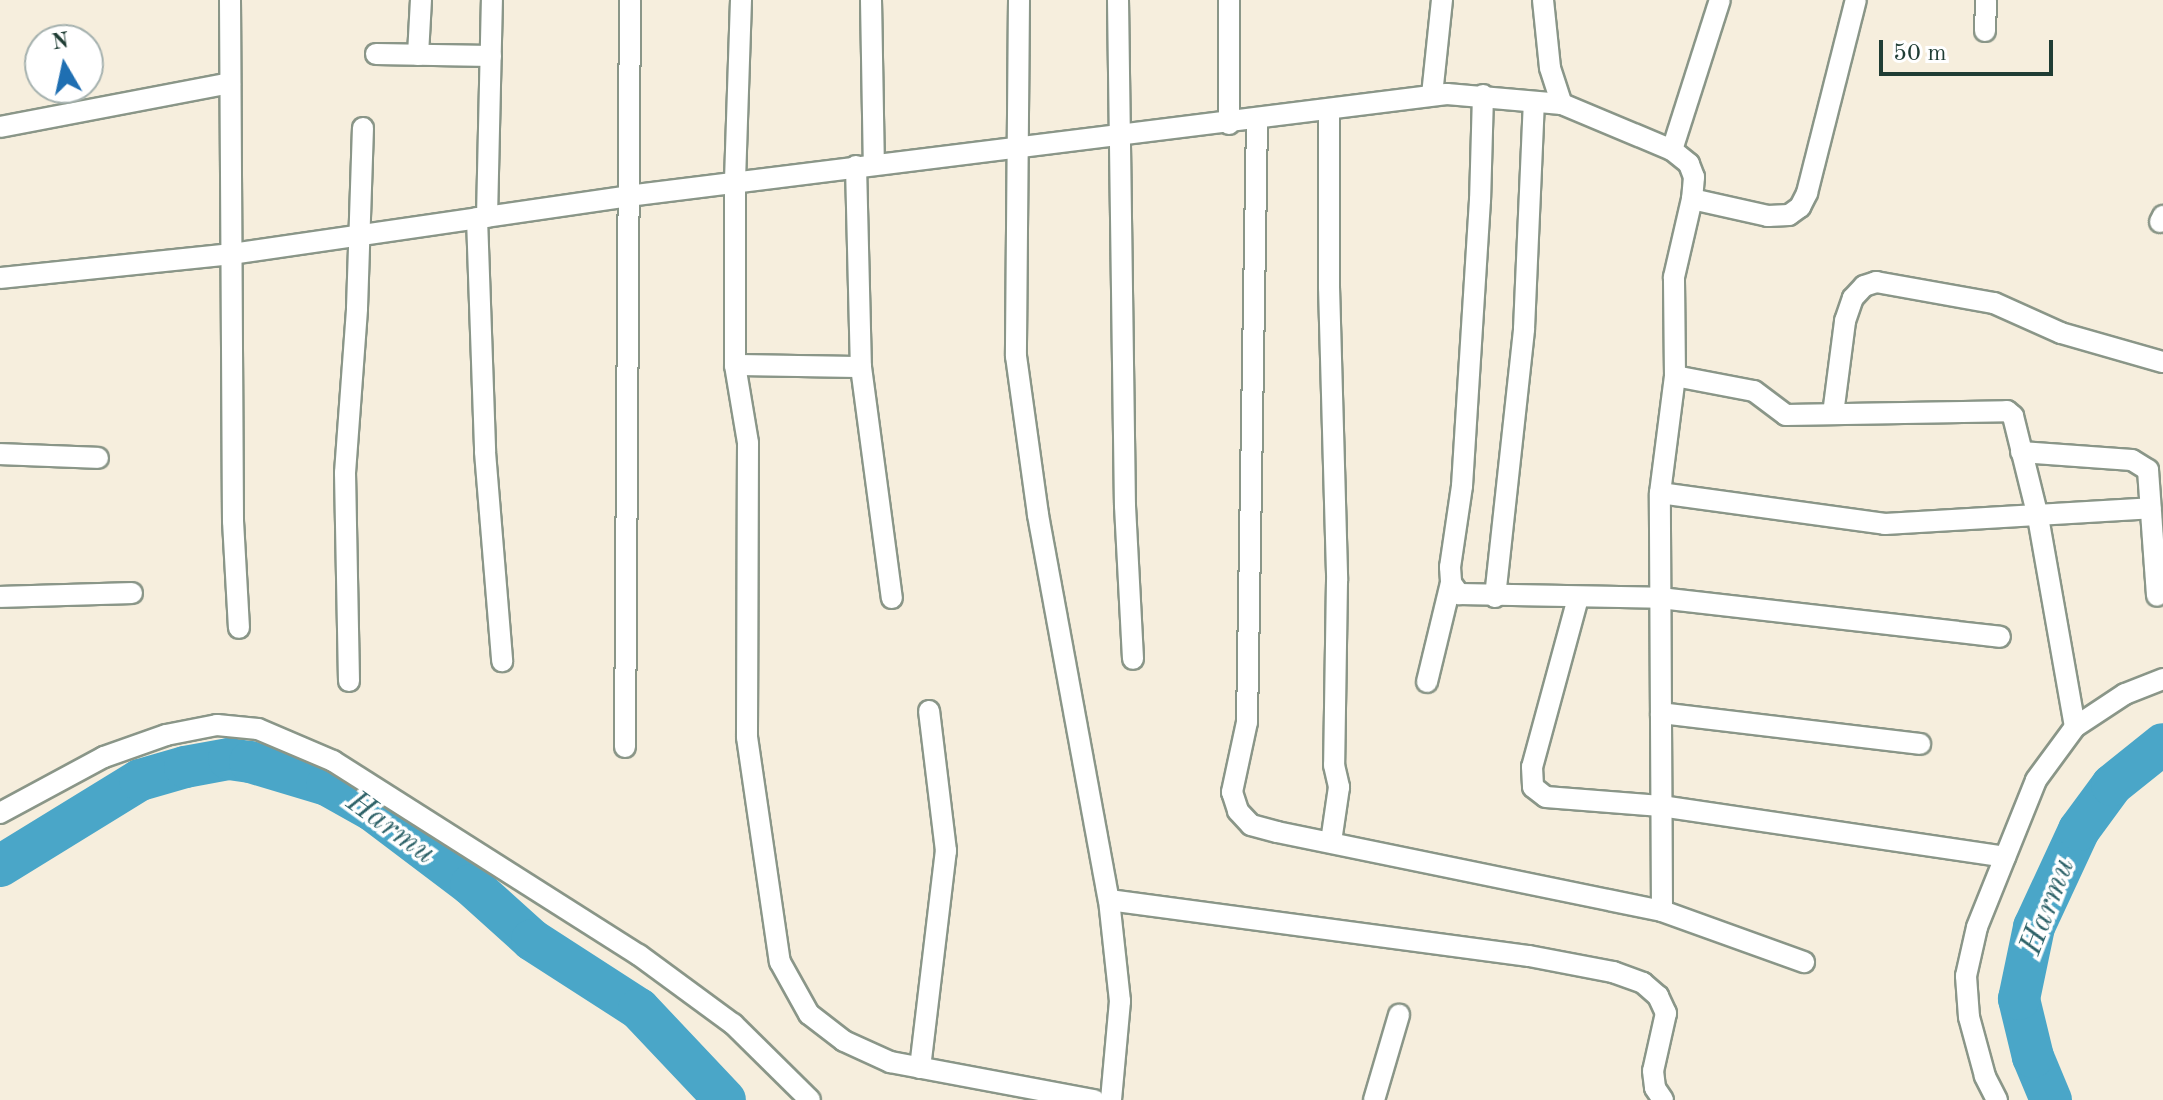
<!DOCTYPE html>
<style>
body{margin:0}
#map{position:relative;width:2163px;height:1100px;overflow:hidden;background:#f6eedd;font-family:"Old Standard TT",serif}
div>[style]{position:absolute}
.river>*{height:42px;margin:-21px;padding:0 21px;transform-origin:21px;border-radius:21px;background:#4aa6c8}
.roads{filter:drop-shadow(2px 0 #8a9688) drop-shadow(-2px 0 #8a9688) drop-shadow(0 2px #8a9688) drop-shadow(0 -2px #8a9688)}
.minor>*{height:20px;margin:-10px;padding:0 10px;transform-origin:10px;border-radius:10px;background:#fff}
span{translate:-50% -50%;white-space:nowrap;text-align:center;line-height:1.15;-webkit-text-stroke:7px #fff;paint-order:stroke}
.water-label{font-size:32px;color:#2e6268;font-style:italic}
.north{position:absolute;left:24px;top:24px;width:80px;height:80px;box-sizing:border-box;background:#fff;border:2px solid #a5b1ae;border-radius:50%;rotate:351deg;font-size:22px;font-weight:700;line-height:32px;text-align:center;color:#1f3d34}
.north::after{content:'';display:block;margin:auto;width:28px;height:36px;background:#1f6fb2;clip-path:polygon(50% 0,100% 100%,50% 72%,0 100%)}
.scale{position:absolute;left:1879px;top:40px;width:174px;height:36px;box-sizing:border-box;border:4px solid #1f3d34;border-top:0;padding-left:10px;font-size:24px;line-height:28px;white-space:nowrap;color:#1f3d34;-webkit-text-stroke:6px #fff;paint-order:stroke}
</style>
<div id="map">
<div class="river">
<i style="left:0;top:866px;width:164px;rotate:-31.6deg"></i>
<i style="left:140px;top:780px;width:47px;rotate:-16.1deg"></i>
<i style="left:185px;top:767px;width:45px;rotate:-10.3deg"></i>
<i style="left:229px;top:759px;width:21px;rotate:8deg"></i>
<i style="left:250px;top:762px;width:80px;rotate:16.6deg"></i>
<i style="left:327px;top:785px;width:51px;rotate:29.1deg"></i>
<i style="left:372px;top:810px;width:124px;rotate:37.1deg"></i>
<i style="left:471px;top:885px;width:82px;rotate:42deg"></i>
<i style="left:532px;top:940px;width:127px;rotate:32.8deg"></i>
<i style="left:639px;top:1009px;width:125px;rotate:46.6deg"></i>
<i style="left:2051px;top:1100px;width:47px;rotate:-112.7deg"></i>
<i style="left:2033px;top:1057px;width:60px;rotate:-103.6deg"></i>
<i style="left:2019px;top:999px;width:74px;rotate:-78.2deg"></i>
<i style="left:2034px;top:927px;width:107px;rotate:-65.1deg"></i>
<i style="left:2079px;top:830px;width:56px;rotate:-53.7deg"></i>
<i style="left:2112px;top:785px;width:65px;rotate:-38.8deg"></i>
</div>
<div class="roads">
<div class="minor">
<i style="left:230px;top:0;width:521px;rotate:89.67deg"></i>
<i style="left:233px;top:521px;width:107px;rotate:86.8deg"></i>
<i style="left:741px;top:0;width:182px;rotate:91.9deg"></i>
<i style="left:735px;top:182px;width:183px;rotate:90deg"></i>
<i style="left:735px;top:365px;width:79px;rotate:80.5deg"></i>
<i style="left:748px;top:443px;width:294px;rotate:90.2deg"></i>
<i style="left:747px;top:737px;width:227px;rotate:81.7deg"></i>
<i style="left:780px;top:962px;width:60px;rotate:60.9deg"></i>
<i style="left:809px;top:1014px;width:44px;rotate:37.6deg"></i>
<i style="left:844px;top:1041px;width:51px;rotate:24.5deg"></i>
<i style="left:890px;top:1062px;width:208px;rotate:10.6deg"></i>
<i style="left:871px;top:0;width:164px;rotate:89deg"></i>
<i style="left:1019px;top:0;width:356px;rotate:90.5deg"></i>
<i style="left:1016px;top:356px;width:161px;rotate:82.1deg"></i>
<i style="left:1038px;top:515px;width:391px;rotate:79.6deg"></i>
<i style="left:1109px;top:900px;width:102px;rotate:83.8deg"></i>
<i style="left:1120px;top:1001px;width:99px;rotate:95.2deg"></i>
<i style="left:1118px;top:0;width:506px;rotate:89.21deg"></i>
<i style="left:1125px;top:506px;width:153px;rotate:87deg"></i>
<i style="left:1543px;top:0;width:68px;rotate:84.1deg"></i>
<i style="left:1550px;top:68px;width:38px;rotate:72deg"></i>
<i style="left:1985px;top:31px;width:31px;rotate:-88deg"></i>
<i style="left:376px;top:54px;width:115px;rotate:1deg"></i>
<i style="left:418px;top:55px;width:55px;rotate:-86.9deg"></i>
<i style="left:1432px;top:95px;width:96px;rotate:-84deg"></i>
<i style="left:1483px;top:95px;width:105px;rotate:91.6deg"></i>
<i style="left:1480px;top:200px;width:287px;rotate:93.6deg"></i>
<i style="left:1462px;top:486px;width:82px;rotate:98.4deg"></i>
<i style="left:1450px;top:567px;width:16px;rotate:86deg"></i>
<i style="left:1451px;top:583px;width:14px;rotate:54deg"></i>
<i style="left:1459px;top:594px;width:201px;rotate:1.1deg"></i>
<i style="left:1660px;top:598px;width:342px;rotate:6.5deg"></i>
<i style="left:1329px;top:111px;width:176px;rotate:90deg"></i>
<i style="left:1329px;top:287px;width:294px;rotate:88.4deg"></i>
<i style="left:1337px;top:581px;width:184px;rotate:90.9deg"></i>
<i style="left:1334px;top:765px;width:23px;rotate:77deg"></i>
<i style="left:1339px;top:787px;width:56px;rotate:98.3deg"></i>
<i style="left:1257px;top:120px;width:602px;rotate:90.95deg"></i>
<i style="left:1247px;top:722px;width:72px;rotate:102.1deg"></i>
<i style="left:1232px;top:792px;width:20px;rotate:72deg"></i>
<i style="left:1238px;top:811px;width:19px;rotate:47deg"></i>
<i style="left:1251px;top:825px;width:27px;rotate:15deg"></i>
<i style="left:1277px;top:832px;width:393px;rotate:11.6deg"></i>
<i style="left:1662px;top:911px;width:151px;rotate:19.8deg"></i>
<i style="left:1229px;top:124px;width:124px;rotate:-90deg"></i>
<i style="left:0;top:127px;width:234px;rotate:-10.8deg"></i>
<i style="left:1672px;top:150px;width:157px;rotate:-72.3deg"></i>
<i style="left:856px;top:166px;width:201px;rotate:88.6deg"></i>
<i style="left:861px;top:367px;width:233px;rotate:82.4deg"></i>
<i style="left:487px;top:217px;width:217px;rotate:-88.7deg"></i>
<i style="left:477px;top:218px;width:234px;rotate:88deg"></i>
<i style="left:485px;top:452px;width:210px;rotate:85.3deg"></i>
<i style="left:2160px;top:222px;width:7px;rotate:-63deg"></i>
<i style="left:0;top:278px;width:233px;rotate:-5.9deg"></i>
<i style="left:232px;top:254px;width:400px;rotate:-8.3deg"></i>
<i style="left:628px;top:196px;width:825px;rotate:-7.1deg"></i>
<i style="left:1447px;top:94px;width:115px;rotate:5deg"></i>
<i style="left:1562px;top:104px;width:119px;rotate:22.7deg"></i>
<i style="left:1672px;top:150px;width:22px;rotate:39deg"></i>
<i style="left:1689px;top:164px;width:14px;rotate:69deg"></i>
<i style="left:1694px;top:177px;width:22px;rotate:95deg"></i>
<i style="left:1692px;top:199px;width:78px;rotate:12.6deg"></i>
<i style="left:1768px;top:216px;width:21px;rotate:-3deg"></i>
<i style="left:1789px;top:215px;width:14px;rotate:-36deg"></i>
<i style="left:1800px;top:207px;width:16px;rotate:-63deg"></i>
<i style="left:1807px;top:193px;width:199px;rotate:-75.8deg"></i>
<i style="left:735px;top:365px;width:126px;rotate:0.9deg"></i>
<i style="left:1675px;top:376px;width:80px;rotate:10.8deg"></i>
<i style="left:1754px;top:391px;width:40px;rotate:37deg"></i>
<i style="left:1786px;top:415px;width:221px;rotate:-1deg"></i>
<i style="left:2007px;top:411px;width:8px;rotate:40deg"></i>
<i style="left:2013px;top:416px;width:104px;rotate:76.1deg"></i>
<i style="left:2038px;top:517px;width:213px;rotate:80deg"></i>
<i style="left:1833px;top:414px;width:94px;rotate:-82.6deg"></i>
<i style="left:1845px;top:321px;width:24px;rotate:-71deg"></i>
<i style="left:1853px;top:298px;width:16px;rotate:-47deg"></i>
<i style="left:1864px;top:286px;width:13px;rotate:-18deg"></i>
<i style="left:1876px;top:282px;width:120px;rotate:10.1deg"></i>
<i style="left:1994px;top:303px;width:73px;rotate:24.1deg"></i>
<i style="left:2061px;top:333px;width:106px;rotate:15.9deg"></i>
<i style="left:2021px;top:452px;width:111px;rotate:4.1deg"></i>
<i style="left:2132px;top:460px;width:19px;rotate:32deg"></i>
<i style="left:2148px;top:470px;width:126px;rotate:85.9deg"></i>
<i style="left:0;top:454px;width:98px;rotate:2.3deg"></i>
<i style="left:1660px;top:493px;width:227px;rotate:7.8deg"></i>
<i style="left:1885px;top:524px;width:266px;rotate:-3.4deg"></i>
<i style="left:0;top:597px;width:132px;rotate:-1.7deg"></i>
<i style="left:1495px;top:597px;width:270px;rotate:-83.8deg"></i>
<i style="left:1524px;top:329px;width:225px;rotate:-87.5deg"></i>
<i style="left:1578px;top:598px;width:175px;rotate:105.2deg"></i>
<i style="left:1532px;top:767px;width:20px;rotate:87deg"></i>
<i style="left:1533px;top:787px;width:16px;rotate:38deg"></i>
<i style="left:1546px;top:797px;width:115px;rotate:4.5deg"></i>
<i style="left:1661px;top:806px;width:348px;rotate:8.4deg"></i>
<i style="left:349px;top:681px;width:208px;rotate:-91.1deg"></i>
<i style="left:345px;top:473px;width:165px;rotate:-85.8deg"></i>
<i style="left:357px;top:308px;width:180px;rotate:-88.1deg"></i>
<i style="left:1427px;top:682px;width:102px;rotate:-76.4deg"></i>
<i style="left:1661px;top:713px;width:261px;rotate:6.8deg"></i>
<i style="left:625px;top:747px;width:747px;rotate:-89.62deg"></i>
<i style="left:0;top:813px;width:118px;rotate:-28.3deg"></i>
<i style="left:104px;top:757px;width:66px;rotate:-19.5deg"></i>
<i style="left:166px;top:735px;width:52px;rotate:-11.1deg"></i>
<i style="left:217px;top:725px;width:41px;rotate:5.6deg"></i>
<i style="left:258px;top:729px;width:82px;rotate:23.1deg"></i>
<i style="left:333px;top:761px;width:362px;rotate:32.4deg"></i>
<i style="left:639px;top:955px;width:117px;rotate:36.3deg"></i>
<i style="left:733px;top:1024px;width:108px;rotate:44.6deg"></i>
<i style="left:1109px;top:900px;width:424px;rotate:7.6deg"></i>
<i style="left:1529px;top:956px;width:86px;rotate:10.8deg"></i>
<i style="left:1613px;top:972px;width:32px;rotate:20deg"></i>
<i style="left:1643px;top:983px;width:20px;rotate:41deg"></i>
<i style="left:1658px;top:996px;width:19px;rotate:65deg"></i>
<i style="left:1666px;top:1013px;width:59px;rotate:102.6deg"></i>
<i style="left:1653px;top:1071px;width:17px;rotate:83deg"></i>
<i style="left:1655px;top:1088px;width:14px;rotate:56deg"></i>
<i style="left:1662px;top:911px;width:418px;rotate:-90.3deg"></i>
<i style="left:1660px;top:493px;width:118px;rotate:-82.7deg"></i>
<i style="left:1675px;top:376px;width:99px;rotate:-90.6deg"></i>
<i style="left:1674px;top:277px;width:80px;rotate:-77deg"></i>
<i style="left:920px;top:1068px;width:219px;rotate:-83.2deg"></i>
<i style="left:946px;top:851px;width:141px;rotate:-96.9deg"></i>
<i style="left:1374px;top:1100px;width:89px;rotate:-73.6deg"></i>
<i style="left:1997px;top:1100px;width:27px;rotate:-117deg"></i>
<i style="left:1985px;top:1076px;width:61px;rotate:-105.2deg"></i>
<i style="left:1969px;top:1017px;width:41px;rotate:-94.2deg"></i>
<i style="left:1966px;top:976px;width:50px;rotate:-77.3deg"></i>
<i style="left:1977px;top:927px;width:158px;rotate:-68.1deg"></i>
<i style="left:2036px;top:780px;width:66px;rotate:-53.7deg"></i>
<i style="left:2075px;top:727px;width:60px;rotate:-33.4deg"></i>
<i style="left:2125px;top:694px;width:41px;rotate:-21.5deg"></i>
</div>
</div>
<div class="water-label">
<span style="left:390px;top:829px;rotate:36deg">Harmu</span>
<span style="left:2049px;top:907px;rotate:-69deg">Harmu</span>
</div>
<div class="north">N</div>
<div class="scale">50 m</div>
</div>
